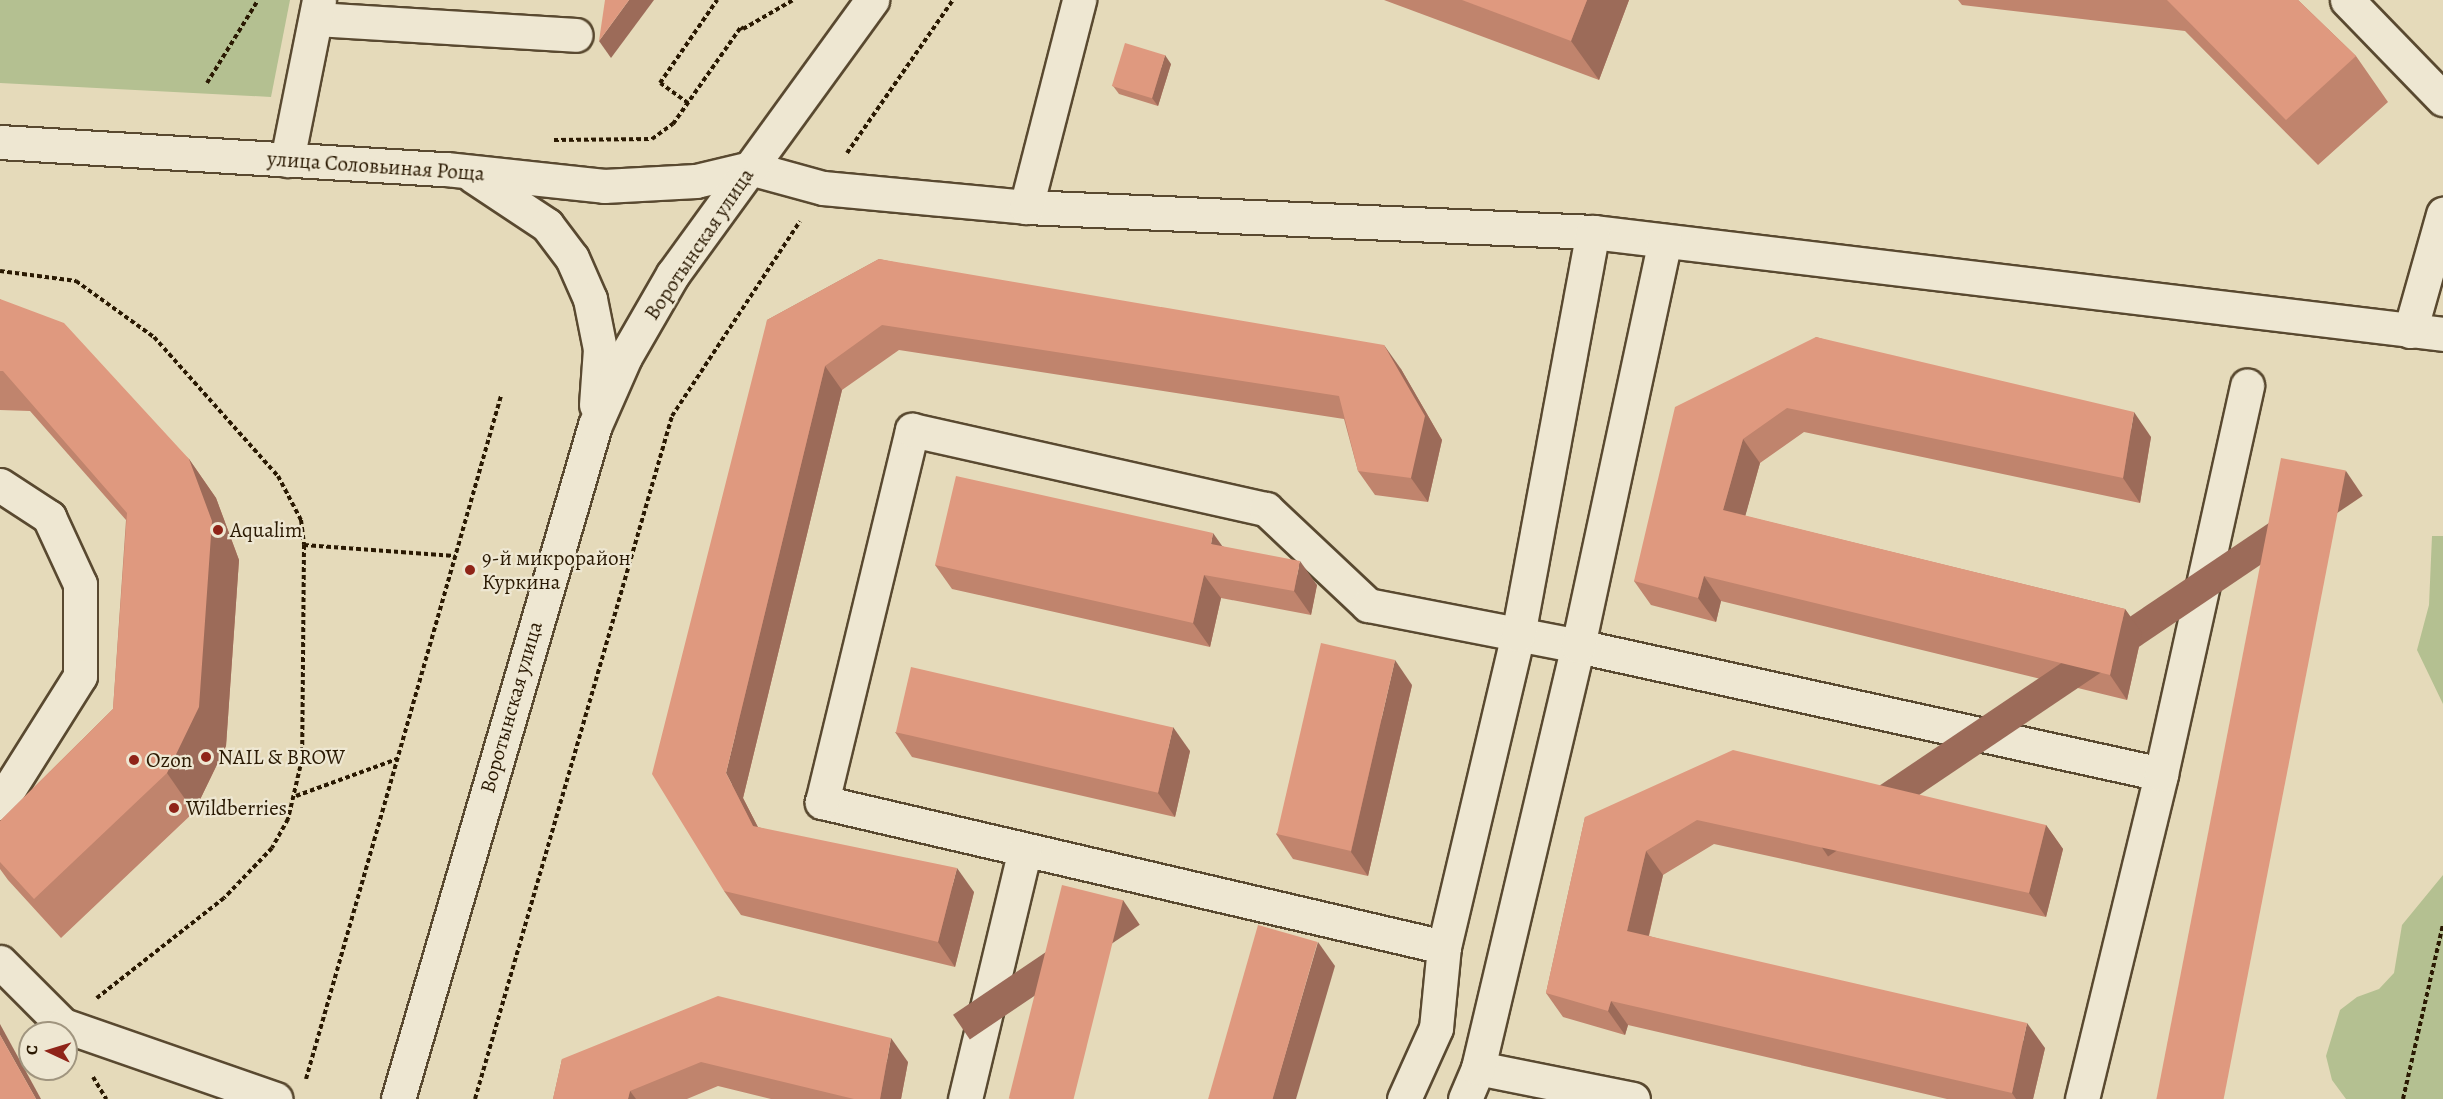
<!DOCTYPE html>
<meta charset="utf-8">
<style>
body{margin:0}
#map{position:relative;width:2443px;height:1099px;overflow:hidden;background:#e5daba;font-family:Alegreya,serif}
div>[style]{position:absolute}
.green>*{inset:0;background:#b4c091}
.path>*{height:4px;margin-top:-2px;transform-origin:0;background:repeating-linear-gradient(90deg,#2a1902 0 4.5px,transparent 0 7.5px)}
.roads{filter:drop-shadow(2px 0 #594930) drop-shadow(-2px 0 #594930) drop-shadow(0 2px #594930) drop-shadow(0 -2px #594930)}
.minor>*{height:33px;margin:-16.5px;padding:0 16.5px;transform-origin:16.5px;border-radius:16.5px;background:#eee7d2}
.wall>*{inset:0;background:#c0846d}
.shaded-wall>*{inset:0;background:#9c6b59;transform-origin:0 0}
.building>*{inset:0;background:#df997f;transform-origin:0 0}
.dots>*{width:16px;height:16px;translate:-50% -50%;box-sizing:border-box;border:3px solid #eee7d2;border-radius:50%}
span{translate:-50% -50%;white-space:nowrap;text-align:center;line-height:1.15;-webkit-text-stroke:4.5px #eee7d2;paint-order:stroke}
.street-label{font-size:21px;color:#2a1902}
.poi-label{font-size:21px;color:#2a1902}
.left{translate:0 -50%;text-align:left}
.north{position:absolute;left:18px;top:1021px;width:60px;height:60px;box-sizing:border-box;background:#eee7d2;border:2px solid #a0957f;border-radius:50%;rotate:274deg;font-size:16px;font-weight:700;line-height:24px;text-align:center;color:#2a1902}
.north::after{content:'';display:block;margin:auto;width:21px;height:27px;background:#8f2418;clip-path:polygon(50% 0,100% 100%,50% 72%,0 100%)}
</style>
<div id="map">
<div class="green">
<i style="clip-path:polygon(0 0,290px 0,271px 97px,0 83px)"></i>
<i style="clip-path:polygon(2432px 536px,2443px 536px,2443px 704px,2417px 650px,2429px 605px)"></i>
<i style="clip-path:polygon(2443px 875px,2443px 1099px,2346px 1099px,2332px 1080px,2326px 1056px,2340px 1010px,2357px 997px,2379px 989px,2394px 973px,2402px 925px)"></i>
</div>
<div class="path">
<i style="left:207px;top:83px;width:97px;rotate:-58.4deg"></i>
<i style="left:688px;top:103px;width:34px;rotate:-144deg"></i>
<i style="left:660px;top:83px;width:101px;rotate:-55.5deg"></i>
<i style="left:554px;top:140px;width:98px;rotate:-0.6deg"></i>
<i style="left:652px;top:139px;width:26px;rotate:-36deg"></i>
<i style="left:673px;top:124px;width:118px;rotate:-55deg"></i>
<i style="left:741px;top:27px;width:3px;rotate:45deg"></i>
<i style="left:743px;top:29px;width:58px;rotate:-30.1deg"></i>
<i style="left:847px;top:153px;width:186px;rotate:-55.3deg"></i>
<i style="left:0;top:271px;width:77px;rotate:7.5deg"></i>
<i style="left:76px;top:281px;width:96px;rotate:35.7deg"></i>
<i style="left:154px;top:337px;width:186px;rotate:48.3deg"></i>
<i style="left:278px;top:476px;width:50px;rotate:62.4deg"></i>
<i style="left:301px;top:520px;width:25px;rotate:83deg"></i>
<i style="left:304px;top:545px;width:214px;rotate:90.5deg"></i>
<i style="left:302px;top:759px;width:62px;rotate:103.1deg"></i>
<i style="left:288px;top:819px;width:33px;rotate:119deg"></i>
<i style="left:272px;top:848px;width:69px;rotate:133.8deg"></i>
<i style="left:224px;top:898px;width:162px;rotate:141.8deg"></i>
<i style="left:304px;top:545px;width:151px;rotate:4.2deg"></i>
<i style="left:296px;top:796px;width:108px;rotate:-20.1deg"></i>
<i style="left:93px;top:1077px;width:26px;rotate:59deg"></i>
<i style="left:306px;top:1079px;width:710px;rotate:-74.07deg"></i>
<i style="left:475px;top:1099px;width:711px;rotate:-73.91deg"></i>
<i style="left:672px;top:416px;width:233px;rotate:-56.7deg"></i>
<i style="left:2403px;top:1099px;width:179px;rotate:-77.1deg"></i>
</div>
<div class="roads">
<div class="minor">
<i style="left:2347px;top:0;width:138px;rotate:45.9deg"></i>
<i style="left:316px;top:19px;width:260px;rotate:3.5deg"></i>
<i style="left:0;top:142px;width:447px;rotate:3.5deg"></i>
<i style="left:446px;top:169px;width:159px;rotate:6.1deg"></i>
<i style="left:604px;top:186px;width:92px;rotate:-3.1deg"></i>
<i style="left:696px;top:181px;width:56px;rotate:-13.5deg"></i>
<i style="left:750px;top:168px;width:76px;rotate:15.3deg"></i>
<i style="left:823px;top:188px;width:204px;rotate:5.3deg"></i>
<i style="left:1026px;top:207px;width:568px;rotate:2.52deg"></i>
<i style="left:1593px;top:232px;width:856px;rotate:6.84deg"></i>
<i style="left:287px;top:160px;width:163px;rotate:-78.7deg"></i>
<i style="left:473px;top:176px;width:89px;rotate:33.5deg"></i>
<i style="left:547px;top:225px;width:41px;rotate:52.9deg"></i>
<i style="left:572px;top:258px;width:45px;rotate:66.3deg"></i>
<i style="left:590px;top:299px;width:51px;rotate:78.7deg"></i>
<i style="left:600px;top:349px;width:56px;rotate:94.1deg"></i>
<i style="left:1026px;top:207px;width:214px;rotate:-75.6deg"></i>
<i style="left:2410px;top:331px;width:122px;rotate:-74.2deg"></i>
<i style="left:0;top:485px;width:59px;rotate:33.1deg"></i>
<i style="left:49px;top:517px;width:74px;rotate:65.2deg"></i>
<i style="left:80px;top:584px;width:92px;rotate:90deg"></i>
<i style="left:80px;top:676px;width:150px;rotate:122.2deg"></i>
<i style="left:1444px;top:947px;width:639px;rotate:-166.88deg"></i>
<i style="left:822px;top:802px;width:383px;rotate:-76.4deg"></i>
<i style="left:912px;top:430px;width:363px;rotate:12.6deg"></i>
<i style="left:1266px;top:509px;width:140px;rotate:43.3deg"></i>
<i style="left:1368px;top:605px;width:214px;rotate:11deg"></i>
<i style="left:1578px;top:646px;width:597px;rotate:12.38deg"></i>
<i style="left:0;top:962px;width:89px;rotate:45deg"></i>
<i style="left:63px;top:1025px;width:225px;rotate:19.2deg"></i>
<i style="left:1478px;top:1068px;width:158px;rotate:11.3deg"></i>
<i style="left:398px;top:1099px;width:702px;rotate:-73.71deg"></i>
<i style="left:595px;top:425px;width:74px;rotate:-66.2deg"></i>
<i style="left:625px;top:357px;width:96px;rotate:-60deg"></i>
<i style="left:673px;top:274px;width:339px;rotate:-54deg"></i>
<i style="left:965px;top:1099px;width:256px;rotate:-76.5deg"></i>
<i style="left:1404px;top:1099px;width:78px;rotate:-65.7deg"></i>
<i style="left:1436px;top:1028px;width:81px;rotate:-84.4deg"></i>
<i style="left:1444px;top:947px;width:321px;rotate:-76.7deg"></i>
<i style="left:1518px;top:635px;width:410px;rotate:-79.5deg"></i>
<i style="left:1465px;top:1099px;width:34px;rotate:-67deg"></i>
<i style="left:1478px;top:1068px;width:434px;rotate:-76.7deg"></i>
<i style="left:1578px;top:646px;width:414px;rotate:-77.9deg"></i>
<i style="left:2082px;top:1099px;width:334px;rotate:-76.3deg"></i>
<i style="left:2161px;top:774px;width:398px;rotate:-77.5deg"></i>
</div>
</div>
<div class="wall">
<i style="clip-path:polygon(1384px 0,1629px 0,1599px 80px)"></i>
<i style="clip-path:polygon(1958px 0,2298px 0,2356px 56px,2388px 102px,2318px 165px,2185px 31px,1962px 5px)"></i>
<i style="clip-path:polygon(1171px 64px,1158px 106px,1119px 94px,1113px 86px)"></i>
<i style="clip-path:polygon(879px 259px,1401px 369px,1442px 440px,1428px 502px,1375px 495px,1358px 471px,1344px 419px,899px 350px,842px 390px,743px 798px,758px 827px,974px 892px,955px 967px,741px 915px,724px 891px,767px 320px)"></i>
<i style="clip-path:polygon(0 299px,189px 459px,216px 498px,239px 560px,226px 746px,194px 812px,61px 938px,8px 880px,0 869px,0 821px,113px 709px,126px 520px,30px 411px,0 410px)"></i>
<i style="clip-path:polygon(1816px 337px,2151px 437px,2140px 503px,1804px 432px,1760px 463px,1745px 516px,2125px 609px,2142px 633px,2127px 700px,1721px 601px,1716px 622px,1651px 605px,1634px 581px)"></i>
<i style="clip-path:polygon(1222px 546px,1317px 585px,1311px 615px,1221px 598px,1210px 647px,952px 589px,935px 565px)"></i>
<i style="clip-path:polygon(1412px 685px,1368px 876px,1293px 859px,1276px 834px)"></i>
<i style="clip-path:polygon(895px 732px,1190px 751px,1175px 817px,912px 757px)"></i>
<i style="clip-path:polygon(1585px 817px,2046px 825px,2063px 849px,2046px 917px,1714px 844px,1663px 875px,1649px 936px,2045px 1048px,2033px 1099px,1947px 1099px,1628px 1025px,1625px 1035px,1563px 1017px,1546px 993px)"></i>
<i style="clip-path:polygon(562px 1059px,908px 1062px,901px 1099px,771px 1099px,718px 1086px,687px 1099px,553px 1099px)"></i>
</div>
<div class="shaded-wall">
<i style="clip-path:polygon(629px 0,654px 0,611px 58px,599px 41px)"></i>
<i style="clip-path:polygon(1587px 0,1629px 0,1599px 80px,1571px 41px)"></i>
<i style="clip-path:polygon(1165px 55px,1171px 64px,1158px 106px,1152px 98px)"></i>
<i style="clip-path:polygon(1384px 345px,1401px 369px,1442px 440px,1428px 502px,1411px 478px)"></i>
<i style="clip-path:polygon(825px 366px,842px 390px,743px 798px,770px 851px,753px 826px,726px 773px)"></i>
<i style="clip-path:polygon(2134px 412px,2151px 437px,2140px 503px,2123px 478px)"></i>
<i style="clip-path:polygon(1743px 439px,1760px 463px,1740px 535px,1723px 510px)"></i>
<i style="clip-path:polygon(189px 459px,216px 498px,239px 560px,226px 746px,194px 812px,167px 773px)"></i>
<i style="left:2346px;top:471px;width:30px;height:645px;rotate:56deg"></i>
<i style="clip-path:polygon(1213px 533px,1230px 557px,1211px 544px)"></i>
<i style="clip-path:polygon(1300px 561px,1317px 585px,1311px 615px,1294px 591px)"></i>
<i style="clip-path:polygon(1204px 575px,1221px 598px,1210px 647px,1193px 623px)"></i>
<i style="clip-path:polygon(1704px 576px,1721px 601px,1716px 622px,1698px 598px)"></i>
<i style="clip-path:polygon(2125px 609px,2142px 633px,2127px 700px,2110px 675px)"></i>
<i style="clip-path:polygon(1395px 660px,1412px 685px,1368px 876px,1351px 852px)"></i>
<i style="clip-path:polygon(1173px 727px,1190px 751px,1175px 817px,1158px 793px)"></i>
<i style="clip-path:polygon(2046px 825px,2063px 849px,2046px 917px,2029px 893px)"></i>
<i style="clip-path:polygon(1646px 851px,1663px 875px,1644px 955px,1627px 931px)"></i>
<i style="clip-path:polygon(957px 868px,974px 892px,955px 967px,938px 942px)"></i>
<i style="left:1123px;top:900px;width:30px;height:205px;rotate:56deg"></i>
<i style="clip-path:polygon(1318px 942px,1335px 966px,1296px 1099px,1272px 1099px)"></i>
<i style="clip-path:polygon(1611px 1001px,1628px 1025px,1625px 1035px,1608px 1011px)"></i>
<i style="clip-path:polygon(2027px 1023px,2045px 1048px,2033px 1099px,2016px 1099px,2012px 1093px)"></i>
<i style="clip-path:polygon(0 1024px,41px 1099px,36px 1099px,0 1035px)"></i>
<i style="clip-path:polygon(891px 1038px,908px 1062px,901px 1099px,880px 1099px)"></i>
<i style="clip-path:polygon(630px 1091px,636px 1099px,628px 1099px)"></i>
</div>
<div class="building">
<i style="clip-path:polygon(605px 0,629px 0,599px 41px)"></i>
<i style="clip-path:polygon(1462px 0,1587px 0,1571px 41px)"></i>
<i style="clip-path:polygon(2167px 0,2298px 0,2356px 56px,2286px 120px)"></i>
<i style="left:1125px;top:43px;width:42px;height:45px;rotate:17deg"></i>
<i style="clip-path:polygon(879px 259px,1384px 345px,1425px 416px,1411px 478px,1358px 471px,1339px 396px,882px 325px,825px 366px,726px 773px,753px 826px,957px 868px,938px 942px,724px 891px,652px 774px,767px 320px)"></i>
<i style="clip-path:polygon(0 299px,64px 323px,189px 459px,212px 521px,199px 707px,167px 773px,34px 899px,0 862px,0 821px,113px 709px,127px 513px,3px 371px,0 371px)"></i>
<i style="clip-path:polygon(1816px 337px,2134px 412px,2123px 478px,1787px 408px,1743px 439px,1723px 510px,2125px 609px,2110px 675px,1704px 576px,1698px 598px,1634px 581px,1675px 407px)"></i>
<i style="left:2281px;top:458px;width:66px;height:659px;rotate:11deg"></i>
<i style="clip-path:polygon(956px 476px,1213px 533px,1211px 544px,1300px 561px,1294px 591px,1204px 575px,1193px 623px,935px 565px)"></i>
<i style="left:1321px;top:643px;width:76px;height:196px;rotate:13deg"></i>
<i style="left:911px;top:667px;width:269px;height:67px;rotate:13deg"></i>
<i style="clip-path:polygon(1733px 750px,2046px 825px,2029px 893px,1697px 820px,1646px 851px,1627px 931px,2027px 1023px,2012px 1093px,1611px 1001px,1608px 1011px,1546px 993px,1585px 817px)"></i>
<i style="left:1062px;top:885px;width:63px;height:220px;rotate:14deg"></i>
<i style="left:1258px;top:925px;width:62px;height:181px;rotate:16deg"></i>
<i style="clip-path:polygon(718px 996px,891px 1038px,880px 1099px,854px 1099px,701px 1062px,630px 1091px,628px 1099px,553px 1099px,562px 1059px)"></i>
<i style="clip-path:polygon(0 1035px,36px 1099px,0 1099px)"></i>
</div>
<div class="dots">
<i style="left:218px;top:530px;background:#8f2418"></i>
<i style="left:470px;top:570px;background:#8f2418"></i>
<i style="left:206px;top:757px;background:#8f2418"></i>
<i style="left:134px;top:760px;background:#8f2418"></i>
<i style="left:174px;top:808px;background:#8f2418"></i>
</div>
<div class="street-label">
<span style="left:376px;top:166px;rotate:4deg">улица Соловьиная Роща</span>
<span style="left:699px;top:244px;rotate:-56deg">Воротынская улица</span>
<span style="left:511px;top:707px;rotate:-74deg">Воротынская улица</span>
</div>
<div class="poi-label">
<span class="left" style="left:230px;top:530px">Aqualim</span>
<span class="left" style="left:482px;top:570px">9-й микрорайон<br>Куркина</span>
<span class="left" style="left:218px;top:757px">NAIL &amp; BROW</span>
<span class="left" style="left:146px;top:760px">Ozon</span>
<span class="left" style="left:186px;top:808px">Wildberries</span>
</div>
<div class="north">С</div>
</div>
